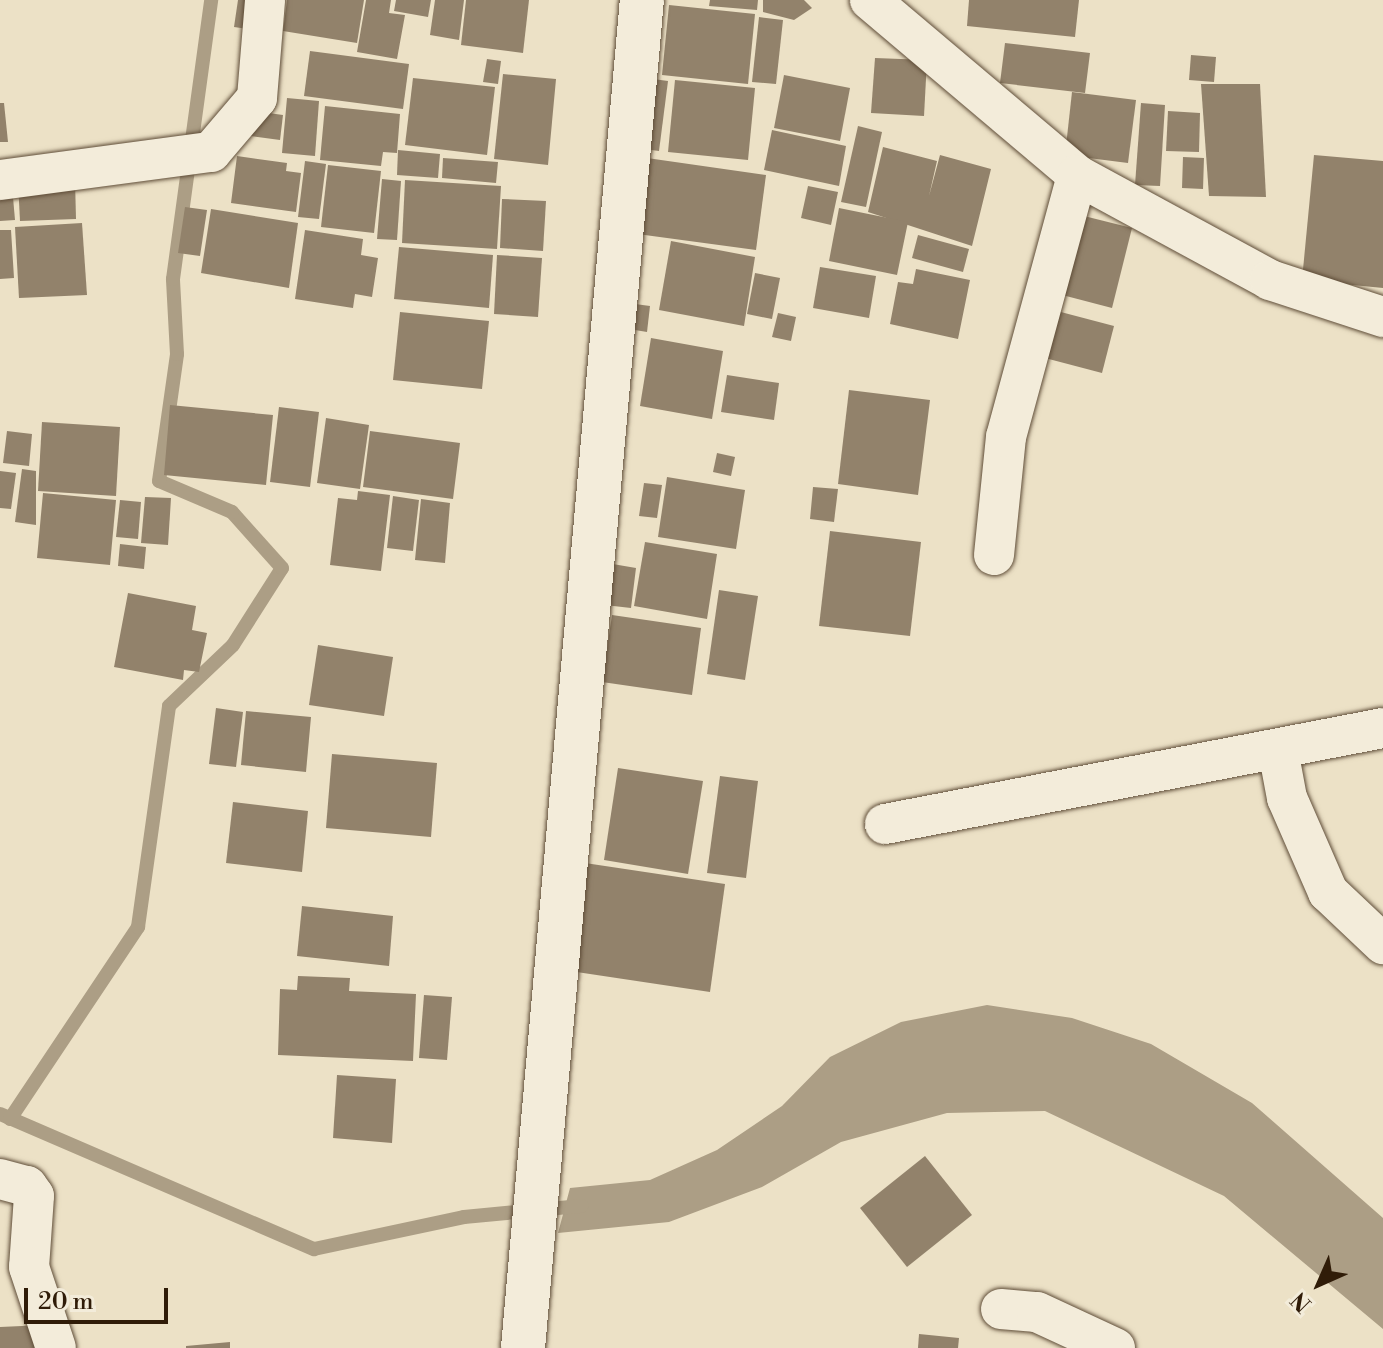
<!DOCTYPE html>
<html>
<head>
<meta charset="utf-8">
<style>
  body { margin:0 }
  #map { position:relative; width:1383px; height:1348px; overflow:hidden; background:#ece1c6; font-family:"Libre Bodoni",serif }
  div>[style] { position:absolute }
  .water>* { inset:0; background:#ac9e85 }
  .stream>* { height:14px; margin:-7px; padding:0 7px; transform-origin:7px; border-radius:7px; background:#ac9e85 }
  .building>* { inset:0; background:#92826b }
  .roads { filter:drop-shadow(0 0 2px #5f4d38) drop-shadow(0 0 2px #5f4d38) }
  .street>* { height:40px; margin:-20px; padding:0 20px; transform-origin:20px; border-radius:20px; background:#f3ecda }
  .secondary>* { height:44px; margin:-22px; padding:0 22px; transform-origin:22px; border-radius:22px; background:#f3ecda }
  span { translate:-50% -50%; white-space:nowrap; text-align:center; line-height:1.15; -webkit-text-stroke:8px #f3ecda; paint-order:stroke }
  .north { position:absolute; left:1279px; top:1244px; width:80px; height:80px; -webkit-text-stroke:6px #f3ecda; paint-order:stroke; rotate:225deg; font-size:22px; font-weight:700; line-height:32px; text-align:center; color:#301c08 }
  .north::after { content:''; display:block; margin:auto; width:28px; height:36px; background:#301c08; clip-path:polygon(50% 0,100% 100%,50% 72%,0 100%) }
  .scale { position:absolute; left:24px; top:1288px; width:144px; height:36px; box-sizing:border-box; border:4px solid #301c08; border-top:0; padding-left:10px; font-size:24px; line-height:28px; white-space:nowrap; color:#301c08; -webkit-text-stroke:6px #f3ecda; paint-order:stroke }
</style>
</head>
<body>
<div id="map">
  <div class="water">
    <i style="clip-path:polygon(987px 1005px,1072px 1018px,1151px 1044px,1252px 1103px,1383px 1218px,1383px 1329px,1224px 1196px,1045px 1111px,947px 1113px,841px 1142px,762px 1187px,669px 1222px,558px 1233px,570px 1188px,650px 1180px,717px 1150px,782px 1106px,830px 1057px,901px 1022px)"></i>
  </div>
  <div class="stream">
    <i style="left:0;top:1114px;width:342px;rotate:23.3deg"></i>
    <i style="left:314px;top:1249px;width:153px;rotate:-12deg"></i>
    <i style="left:464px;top:1217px;width:118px;rotate:-5.4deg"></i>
    <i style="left:10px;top:1119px;width:231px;rotate:-56.3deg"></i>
    <i style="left:138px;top:927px;width:223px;rotate:-82deg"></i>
    <i style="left:169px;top:706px;width:88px;rotate:-43.6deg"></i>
    <i style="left:233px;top:645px;width:91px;rotate:-57.5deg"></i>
    <i style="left:282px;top:568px;width:75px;rotate:-131.8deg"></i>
    <i style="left:232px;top:512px;width:79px;rotate:-157deg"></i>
    <i style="left:159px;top:481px;width:128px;rotate:-81.9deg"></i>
    <i style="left:177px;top:354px;width:75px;rotate:-93.1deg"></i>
    <i style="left:173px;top:279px;width:282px;rotate:-82.2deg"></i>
  </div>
  <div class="building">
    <i style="clip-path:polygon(238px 0,259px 0,255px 30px,234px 27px)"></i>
    <i style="clip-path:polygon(287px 0,364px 0,357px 43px,283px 31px)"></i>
    <i style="clip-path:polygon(366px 0,391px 0,389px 13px,405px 15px,397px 59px,357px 52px)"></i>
    <i style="clip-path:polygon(396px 0,431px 0,428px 17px,394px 11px)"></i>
    <i style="clip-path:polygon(435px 0,464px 0,459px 40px,430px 35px)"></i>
    <i style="clip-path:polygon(466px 0,529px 0,523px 53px,461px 45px)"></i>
    <i style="clip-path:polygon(710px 0,758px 0,757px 10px,709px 6px)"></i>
    <i style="clip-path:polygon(763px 0,804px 0,812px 8px,794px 20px,763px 12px)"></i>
    <i style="clip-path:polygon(969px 0,1079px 0,1075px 37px,967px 26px)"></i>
    <i style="clip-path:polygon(669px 5px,755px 14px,748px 84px,662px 75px)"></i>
    <i style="clip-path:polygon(759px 17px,783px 20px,776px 84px,752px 82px)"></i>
    <i style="clip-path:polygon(1005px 43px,1090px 53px,1085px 93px,1000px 83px)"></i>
    <i style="clip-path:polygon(310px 51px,409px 64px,403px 109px,304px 96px)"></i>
    <i style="clip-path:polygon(1191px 55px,1216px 57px,1214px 82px,1189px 80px)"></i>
    <i style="clip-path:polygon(875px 58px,927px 60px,924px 116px,871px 113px)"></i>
    <i style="clip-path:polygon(487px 59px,501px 61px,498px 84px,483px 82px)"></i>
    <i style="clip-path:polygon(503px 74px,556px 79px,548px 165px,494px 159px)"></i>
    <i style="clip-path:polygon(784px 75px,850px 88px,840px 141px,774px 128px)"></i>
    <i style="clip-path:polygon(638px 77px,668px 81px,659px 151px,630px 147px)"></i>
    <i style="clip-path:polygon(413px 78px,495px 87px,487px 155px,405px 145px)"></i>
    <i style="clip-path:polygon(675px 80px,755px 88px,748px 160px,668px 152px)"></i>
    <i style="clip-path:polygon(1201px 84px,1260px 84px,1266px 197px,1209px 196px)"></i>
    <i style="clip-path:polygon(1072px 92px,1136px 100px,1128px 163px,1065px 155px)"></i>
    <i style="clip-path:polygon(287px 98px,319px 101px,315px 156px,282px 153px)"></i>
    <i style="clip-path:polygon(0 103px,4px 103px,8px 142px,0 142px)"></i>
    <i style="clip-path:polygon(1141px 103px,1165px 105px,1160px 186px,1135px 185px)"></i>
    <i style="clip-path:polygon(325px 106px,400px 114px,397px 153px,383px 152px,381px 166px,320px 160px)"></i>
    <i style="clip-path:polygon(254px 111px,283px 115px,280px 140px,251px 136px)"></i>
    <i style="clip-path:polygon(1168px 111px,1200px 113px,1199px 152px,1166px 151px)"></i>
    <i style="clip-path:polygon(858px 126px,882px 132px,866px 207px,841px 202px)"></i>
    <i style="clip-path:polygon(772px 130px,846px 146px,839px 186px,764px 170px)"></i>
    <i style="clip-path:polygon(883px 147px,937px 161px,929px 196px,940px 155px,991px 169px,972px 246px,868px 212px)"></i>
    <i style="clip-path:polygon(398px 150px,440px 154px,438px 178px,397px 175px)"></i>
    <i style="clip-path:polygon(1314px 155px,1383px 161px,1383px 288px,1302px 280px)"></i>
    <i style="clip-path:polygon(237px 156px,287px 163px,286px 171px,301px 173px,296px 212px,231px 203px)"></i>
    <i style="clip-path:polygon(640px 157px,766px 175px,756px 250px,630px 233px)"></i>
    <i style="clip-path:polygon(1183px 157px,1204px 158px,1203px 189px,1182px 188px)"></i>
    <i style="clip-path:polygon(443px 158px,498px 162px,496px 183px,442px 178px)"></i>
    <i style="clip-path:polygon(305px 161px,326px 164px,319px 219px,298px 217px)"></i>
    <i style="clip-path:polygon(328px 165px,381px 171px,374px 233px,321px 227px)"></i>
    <i style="clip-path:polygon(382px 179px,401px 181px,397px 240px,377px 239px)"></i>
    <i style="clip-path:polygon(75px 180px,76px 219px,20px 221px,18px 182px)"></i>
    <i style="clip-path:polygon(405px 180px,501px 186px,497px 249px,402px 243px)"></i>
    <i style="clip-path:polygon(12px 186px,15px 220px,0 221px,0 187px)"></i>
    <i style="clip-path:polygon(808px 186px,838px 192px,831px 225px,801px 218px)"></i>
    <i style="clip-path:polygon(502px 199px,546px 201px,543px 251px,500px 248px)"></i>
    <i style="clip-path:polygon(185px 207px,207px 210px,200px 256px,178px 253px)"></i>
    <i style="clip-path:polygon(839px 208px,908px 222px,897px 275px,829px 261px)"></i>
    <i style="clip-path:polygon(211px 209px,298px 223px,289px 288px,201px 273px)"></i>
    <i style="clip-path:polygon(1068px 212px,1132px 228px,1112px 308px,1047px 291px)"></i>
    <i style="clip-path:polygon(82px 223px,87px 295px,19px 298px,15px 227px)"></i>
    <i style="clip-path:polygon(0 230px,11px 230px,14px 278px,0 279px)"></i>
    <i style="clip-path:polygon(305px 230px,363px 239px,361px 255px,378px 258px,372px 297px,355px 294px,353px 308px,295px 299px)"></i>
    <i style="clip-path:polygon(918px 235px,969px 249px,963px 272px,912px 258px)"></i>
    <i style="clip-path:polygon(671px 241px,755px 257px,744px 326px,659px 310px)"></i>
    <i style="clip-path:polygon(399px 247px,493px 255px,489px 308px,394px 299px)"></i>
    <i style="clip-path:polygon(497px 255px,542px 258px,538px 317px,494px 314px)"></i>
    <i style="clip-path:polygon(820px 267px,876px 276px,869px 318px,813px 308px)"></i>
    <i style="clip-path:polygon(916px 269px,970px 280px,958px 339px,890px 324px,898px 282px,913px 284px)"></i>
    <i style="clip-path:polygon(755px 273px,780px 278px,772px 319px,747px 314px)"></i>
    <i style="clip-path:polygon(620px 302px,650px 306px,647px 332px,617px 327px)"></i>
    <i style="clip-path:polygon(1057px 311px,1114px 326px,1102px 373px,1045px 358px)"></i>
    <i style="clip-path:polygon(400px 312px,489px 321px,482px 389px,393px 380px)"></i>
    <i style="clip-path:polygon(778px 313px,796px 317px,791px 341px,772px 337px)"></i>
    <i style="clip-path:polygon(651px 338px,723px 351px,712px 419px,640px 406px)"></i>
    <i style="clip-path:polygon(727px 375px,779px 383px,774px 420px,721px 412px)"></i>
    <i style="clip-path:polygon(849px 390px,930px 400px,918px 495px,838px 484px)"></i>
    <i style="clip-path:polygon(170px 405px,273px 415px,266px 485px,164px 475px)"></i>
    <i style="clip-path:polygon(279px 407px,319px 412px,310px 487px,270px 482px)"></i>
    <i style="clip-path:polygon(326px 418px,369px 425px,360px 489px,317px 483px)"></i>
    <i style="clip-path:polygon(42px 422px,120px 427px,116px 496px,38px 491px)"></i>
    <i style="clip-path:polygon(7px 431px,32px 434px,29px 466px,3px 463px)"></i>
    <i style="clip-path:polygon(370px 431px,460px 443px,453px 499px,363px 487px)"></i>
    <i style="clip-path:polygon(717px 453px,735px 457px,731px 476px,713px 472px)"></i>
    <i style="clip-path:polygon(22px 469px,36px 471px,36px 525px,15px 522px)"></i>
    <i style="clip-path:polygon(0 471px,16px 473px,11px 509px,0 508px)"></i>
    <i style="clip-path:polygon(667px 477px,745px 490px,736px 549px,658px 537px)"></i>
    <i style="clip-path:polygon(644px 483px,662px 485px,657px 518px,639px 516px)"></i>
    <i style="clip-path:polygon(813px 487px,838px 489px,834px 522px,810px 519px)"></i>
    <i style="clip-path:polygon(358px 491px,390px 495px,381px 571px,330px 565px,338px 498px,357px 500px)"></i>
    <i style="clip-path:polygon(43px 493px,116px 500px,110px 565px,37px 558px)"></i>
    <i style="clip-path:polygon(393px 496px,419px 500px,413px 551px,387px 548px)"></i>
    <i style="clip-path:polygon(145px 497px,171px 498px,168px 545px,141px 543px)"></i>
    <i style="clip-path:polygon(421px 499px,450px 503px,445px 563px,415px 560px)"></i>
    <i style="clip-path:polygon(120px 500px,141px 502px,138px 539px,116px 537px)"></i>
    <i style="clip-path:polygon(830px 531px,921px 542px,910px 636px,819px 626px)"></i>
    <i style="clip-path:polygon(645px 542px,717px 554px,707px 619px,634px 606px)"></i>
    <i style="clip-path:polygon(120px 544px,146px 547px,144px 569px,118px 566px)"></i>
    <i style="clip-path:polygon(601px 562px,636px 568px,631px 608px,596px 604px)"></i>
    <i style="clip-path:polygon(719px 590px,758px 596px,745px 680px,707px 674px)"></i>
    <i style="clip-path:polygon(128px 593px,196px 606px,192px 630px,207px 633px,199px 672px,184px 670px,183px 680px,114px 667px)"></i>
    <i style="clip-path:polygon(612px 615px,701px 628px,692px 695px,602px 682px)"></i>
    <i style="clip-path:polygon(318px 645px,393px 657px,384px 716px,309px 705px)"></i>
    <i style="clip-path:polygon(216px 708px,243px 712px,236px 767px,209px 764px)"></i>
    <i style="clip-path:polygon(246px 711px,311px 717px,306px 772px,241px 765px)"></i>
    <i style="clip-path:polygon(332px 754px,437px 763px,431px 837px,326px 828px)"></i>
    <i style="clip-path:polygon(618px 768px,703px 781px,688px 874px,604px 860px)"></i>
    <i style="clip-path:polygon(720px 776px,758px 781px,746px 878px,707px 873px)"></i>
    <i style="clip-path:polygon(233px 802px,308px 811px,302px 872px,226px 863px)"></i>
    <i style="clip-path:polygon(585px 863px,725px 884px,710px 992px,570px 971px)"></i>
    <i style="clip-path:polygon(302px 906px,393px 916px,389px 966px,297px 956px)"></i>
    <i style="clip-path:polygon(298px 976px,350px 978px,349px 991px,416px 994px,413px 1061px,278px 1055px,280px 989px,297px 990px)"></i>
    <i style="clip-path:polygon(424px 995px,452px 997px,447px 1060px,419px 1058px)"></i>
    <i style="clip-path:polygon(337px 1075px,396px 1079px,392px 1143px,333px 1138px)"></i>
    <i style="clip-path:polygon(925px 1156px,972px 1215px,907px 1267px,860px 1208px)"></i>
    <i style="clip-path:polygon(44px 1325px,45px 1348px,0 1348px,0 1327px)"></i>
    <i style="clip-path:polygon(919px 1334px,959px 1338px,958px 1348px,918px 1348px)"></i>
    <i style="clip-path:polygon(230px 1342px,230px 1348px,186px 1348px,186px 1346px)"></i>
  </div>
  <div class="roads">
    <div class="street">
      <i style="left:870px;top:0;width:271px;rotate:40.2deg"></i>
      <i style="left:1077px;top:175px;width:220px;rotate:28.5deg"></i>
      <i style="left:1270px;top:280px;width:119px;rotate:18.1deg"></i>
      <i style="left:0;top:180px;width:213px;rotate:-7.6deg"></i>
      <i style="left:211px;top:152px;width:71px;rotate:-49.6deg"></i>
      <i style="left:257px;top:98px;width:98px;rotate:-85.3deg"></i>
      <i style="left:994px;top:555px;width:119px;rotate:-84.2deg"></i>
      <i style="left:1006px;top:437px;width:271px;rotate:-74.8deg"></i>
      <i style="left:1278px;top:750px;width:49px;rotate:79.4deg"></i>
      <i style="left:1287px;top:798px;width:103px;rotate:66.4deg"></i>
      <i style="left:1328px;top:892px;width:76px;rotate:43.4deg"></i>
      <i style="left:885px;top:824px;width:507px;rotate:-10.91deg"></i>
      <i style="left:0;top:1179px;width:28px;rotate:15deg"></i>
      <i style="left:27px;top:1186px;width:12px;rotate:55deg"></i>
      <i style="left:34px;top:1196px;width:71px;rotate:94deg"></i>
      <i style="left:29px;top:1267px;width:85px;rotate:71.6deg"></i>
      <i style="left:1001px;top:1309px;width:36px;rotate:5deg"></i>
      <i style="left:1037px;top:1312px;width:86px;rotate:24.8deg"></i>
    </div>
    <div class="secondary">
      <i style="left:523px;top:1348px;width:1353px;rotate:-84.96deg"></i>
    </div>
  </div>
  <div class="north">N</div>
  <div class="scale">20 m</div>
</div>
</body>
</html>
